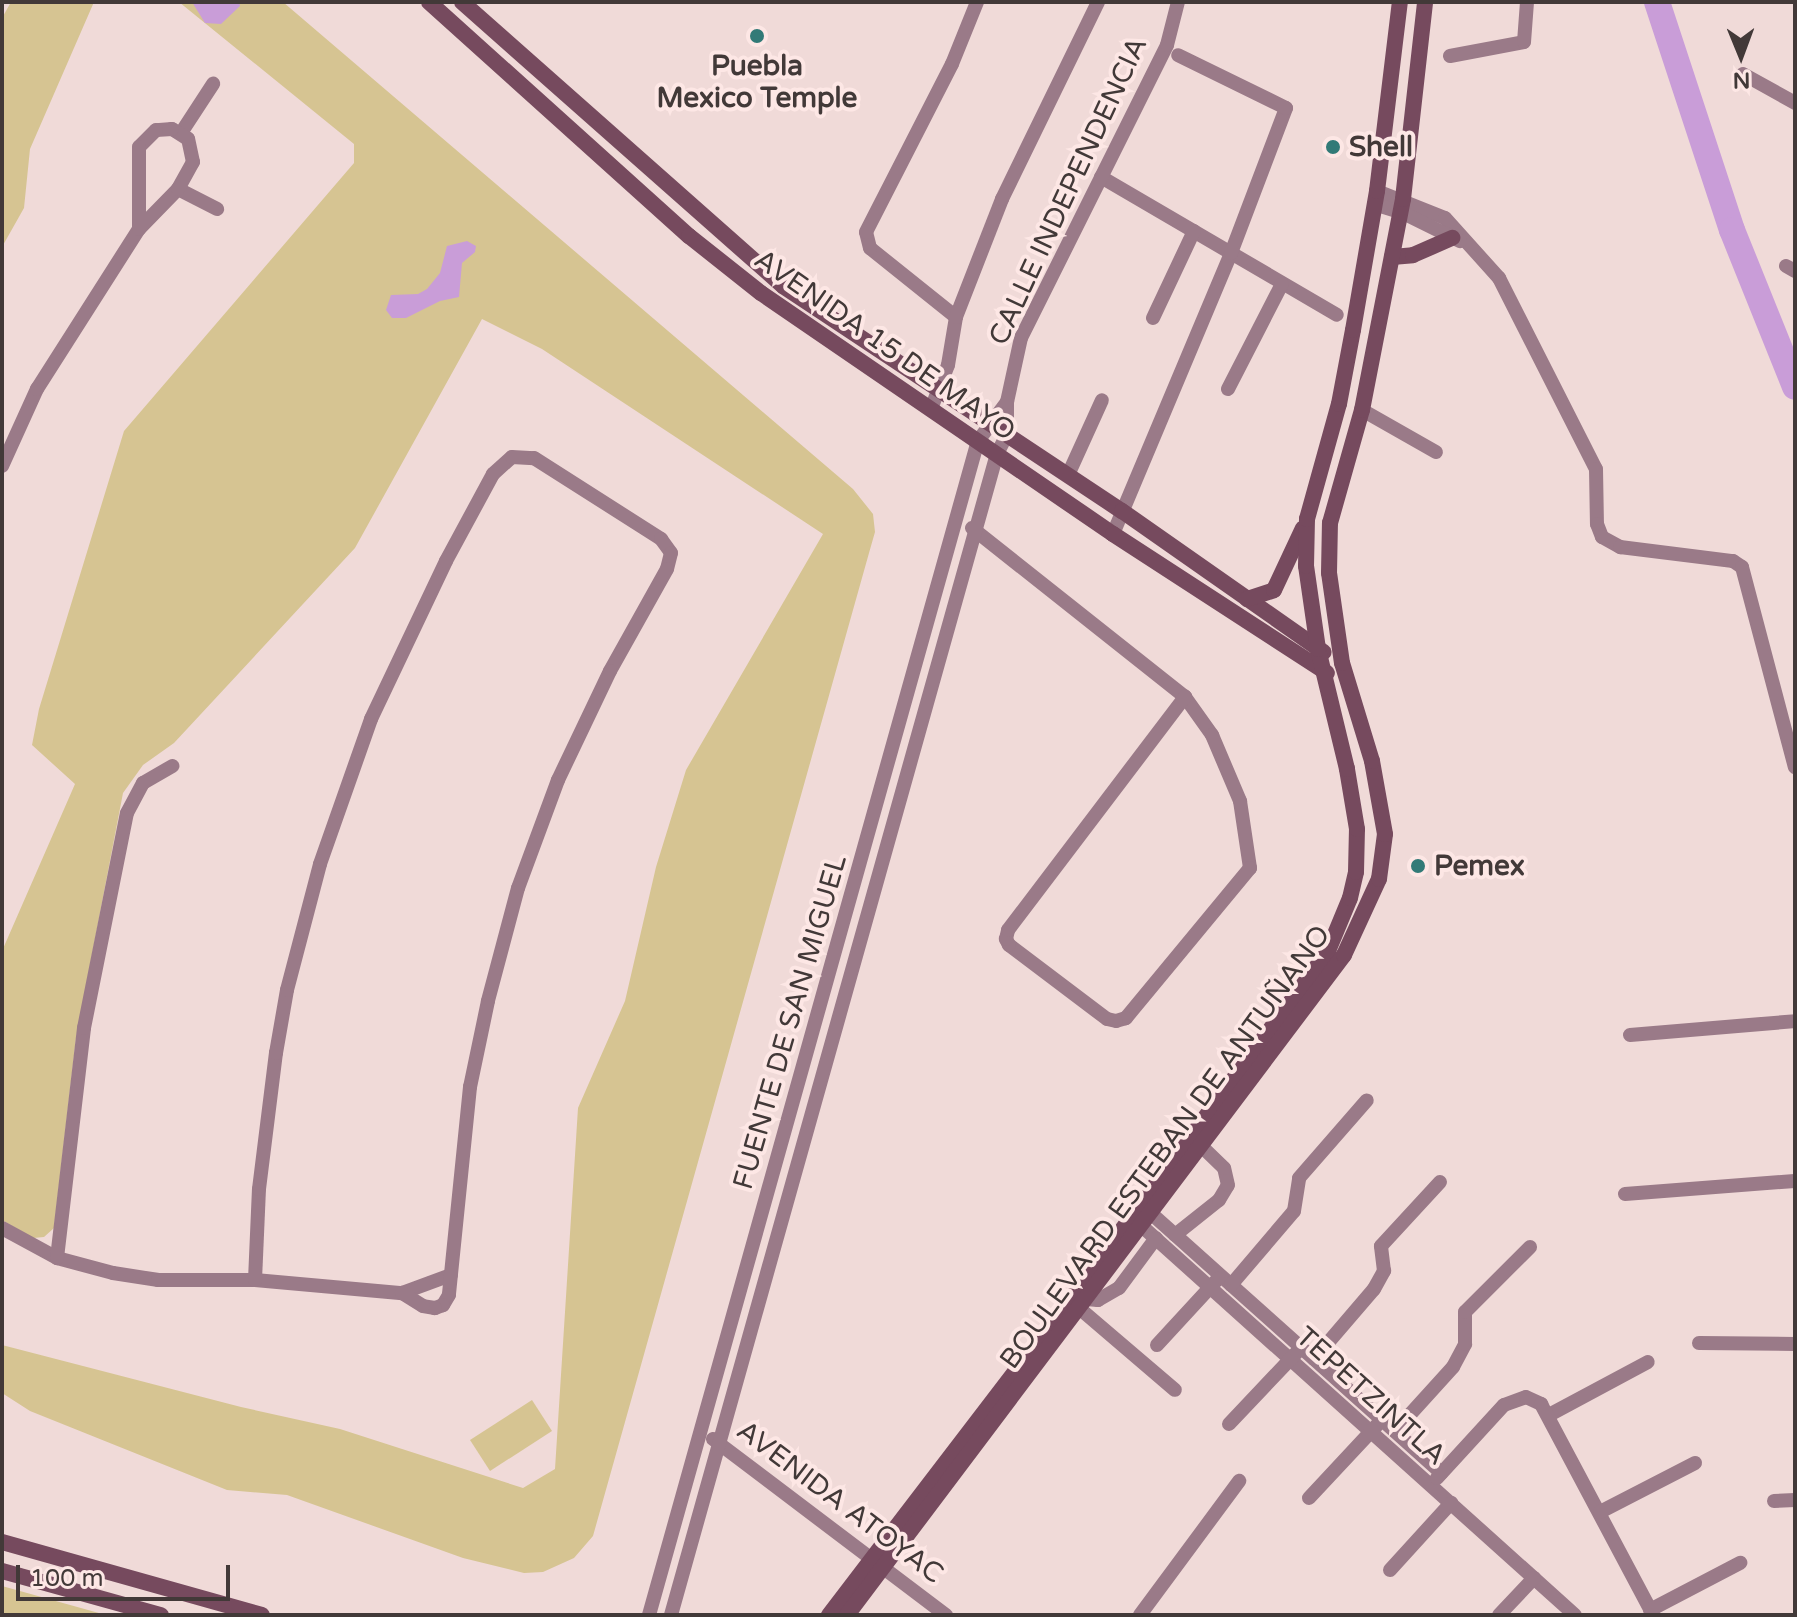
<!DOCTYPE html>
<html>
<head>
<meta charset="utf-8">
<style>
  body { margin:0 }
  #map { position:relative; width:1797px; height:1617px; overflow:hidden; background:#f0dad8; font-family:"Varela Round",sans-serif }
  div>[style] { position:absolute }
  .green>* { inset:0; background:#d6c492 }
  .water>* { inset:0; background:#c99dd8 }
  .river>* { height:26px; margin:-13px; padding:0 13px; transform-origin:13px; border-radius:13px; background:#c99dd8 }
  .minor>* { height:14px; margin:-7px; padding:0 7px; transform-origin:7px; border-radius:7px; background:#9a7a88 }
  .secondary>* { height:16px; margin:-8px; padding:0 8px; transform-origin:8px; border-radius:8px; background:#764a5e }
  .dots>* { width:22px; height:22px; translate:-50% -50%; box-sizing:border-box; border:4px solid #fde7e5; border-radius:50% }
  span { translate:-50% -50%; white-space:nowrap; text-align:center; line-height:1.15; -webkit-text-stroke:8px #fde7e5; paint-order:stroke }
  .poi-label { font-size:28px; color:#423938; font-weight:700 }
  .left { translate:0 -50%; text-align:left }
  .street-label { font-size:28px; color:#423938 }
  .frame { position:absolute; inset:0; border:4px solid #423938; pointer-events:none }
  .north { position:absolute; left:1701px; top:16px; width:80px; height:80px; -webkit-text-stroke:6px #fde7e5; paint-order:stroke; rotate:179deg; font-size:22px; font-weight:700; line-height:32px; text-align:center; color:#423938 }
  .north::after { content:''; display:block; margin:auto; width:28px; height:36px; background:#423938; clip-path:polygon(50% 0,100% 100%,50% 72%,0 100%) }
  .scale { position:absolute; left:16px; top:1565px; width:214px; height:36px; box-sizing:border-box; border:4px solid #423938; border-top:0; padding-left:10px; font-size:24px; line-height:28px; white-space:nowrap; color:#423938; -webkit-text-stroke:6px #fde7e5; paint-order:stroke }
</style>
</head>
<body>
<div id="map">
  <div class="green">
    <i style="clip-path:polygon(11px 2px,94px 2px,30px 149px,24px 208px,2px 247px,2px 18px)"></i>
    <i style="clip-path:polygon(179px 2px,283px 2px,853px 489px,873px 514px,875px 532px,869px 553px,593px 1536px,574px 1558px,543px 1572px,524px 1573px,463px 1558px,287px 1495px,227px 1490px,30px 1411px,2px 1393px,2px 1345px,241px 1407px,340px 1429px,523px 1488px,555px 1469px,578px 1108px,625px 1001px,656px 867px,686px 770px,823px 534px,542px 349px,482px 319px,355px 548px,174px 743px,143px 765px,123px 793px,76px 1038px,54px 1228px,44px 1237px,33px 1238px,2px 1220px,2px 951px,75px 784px,32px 745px,39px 709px,124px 431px,354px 163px,354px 144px)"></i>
    <i style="clip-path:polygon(532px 1400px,552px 1431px,490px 1471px,470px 1440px)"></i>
    <i style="clip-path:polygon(2px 1586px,106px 1615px,2px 1615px)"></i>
  </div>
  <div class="water">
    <i style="clip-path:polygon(192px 2px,239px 2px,240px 6px,221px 24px,205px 23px)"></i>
    <i style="clip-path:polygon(467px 241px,476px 246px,475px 252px,462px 263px,459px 297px,440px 301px,406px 318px,392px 318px,386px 310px,391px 295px,418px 294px,427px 289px,440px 273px,447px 246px)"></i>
  </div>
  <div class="river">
    <i style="left:1657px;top:2px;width:240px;rotate:71.8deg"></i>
    <i style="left:1732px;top:230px;width:169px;rotate:68.1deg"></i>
  </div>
  <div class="minor">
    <i style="left:1450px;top:56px;width:75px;rotate:-10.7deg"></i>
    <i style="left:1524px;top:42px;width:40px;rotate:-85.7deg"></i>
    <i style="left:1743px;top:74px;width:60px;rotate:29.1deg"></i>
    <i style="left:181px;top:133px;width:59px;rotate:-56.9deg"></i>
    <i style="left:1101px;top:177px;width:273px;rotate:30.3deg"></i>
    <i style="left:178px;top:189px;width:44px;rotate:27.1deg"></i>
    <i style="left:1377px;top:191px;width:73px;rotate:21.7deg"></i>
    <i style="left:1445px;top:218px;width:81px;rotate:48deg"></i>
    <i style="left:1499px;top:278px;width:214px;rotate:63.1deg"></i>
    <i style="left:1596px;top:469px;width:55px;rotate:89deg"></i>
    <i style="left:1597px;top:524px;width:14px;rotate:69deg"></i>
    <i style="left:1602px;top:537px;width:21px;rotate:29deg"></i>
    <i style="left:1620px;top:547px;width:114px;rotate:7.1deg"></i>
    <i style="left:1733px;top:561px;width:11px;rotate:34deg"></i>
    <i style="left:1742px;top:567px;width:207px;rotate:75.2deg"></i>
    <i style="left:1374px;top:204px;width:28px;rotate:17deg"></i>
    <i style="left:1401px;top:212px;width:66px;rotate:26.2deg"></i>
    <i style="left:1786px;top:266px;width:10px;rotate:29deg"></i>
    <i style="left:956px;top:317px;width:110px;rotate:-141.3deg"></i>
    <i style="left:870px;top:248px;width:16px;rotate:-104deg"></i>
    <i style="left:866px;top:232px;width:189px;rotate:-62.9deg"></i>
    <i style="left:952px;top:64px;width:67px;rotate:-68deg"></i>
    <i style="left:1153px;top:318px;width:96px;rotate:-64.8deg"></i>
    <i style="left:1228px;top:389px;width:118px;rotate:-62.8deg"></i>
    <i style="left:931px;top:409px;width:47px;rotate:-68.9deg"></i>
    <i style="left:948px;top:365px;width:49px;rotate:-80.5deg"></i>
    <i style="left:956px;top:317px;width:127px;rotate:-68.7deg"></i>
    <i style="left:1002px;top:199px;width:219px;rotate:-64deg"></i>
    <i style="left:1362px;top:410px;width:85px;rotate:29.6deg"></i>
    <i style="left:2px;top:466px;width:85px;rotate:-65.6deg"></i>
    <i style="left:37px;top:389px;width:190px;rotate:-57.5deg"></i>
    <i style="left:139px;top:229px;width:56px;rotate:-45.7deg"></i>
    <i style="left:178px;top:189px;width:31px;rotate:-61deg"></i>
    <i style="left:193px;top:162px;width:24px;rotate:-102deg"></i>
    <i style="left:188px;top:139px;width:19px;rotate:-148deg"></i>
    <i style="left:172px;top:129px;width:16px;rotate:176deg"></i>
    <i style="left:156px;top:130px;width:24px;rotate:135deg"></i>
    <i style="left:139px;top:147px;width:82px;rotate:90deg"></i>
    <i style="left:1068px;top:475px;width:82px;rotate:-65.6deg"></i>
    <i style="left:972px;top:528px;width:272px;rotate:38.4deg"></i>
    <i style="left:1185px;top:697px;width:47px;rotate:54.6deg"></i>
    <i style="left:1212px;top:735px;width:72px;rotate:67deg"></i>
    <i style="left:1240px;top:801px;width:68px;rotate:81.5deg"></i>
    <i style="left:1250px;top:868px;width:195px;rotate:129.6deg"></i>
    <i style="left:1126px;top:1018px;width:10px;rotate:163deg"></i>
    <i style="left:1116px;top:1021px;width:9px;rotate:-167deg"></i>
    <i style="left:1107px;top:1019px;width:123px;rotate:-142.9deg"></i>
    <i style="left:1009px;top:945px;width:7px;rotate:-117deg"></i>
    <i style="left:1006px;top:939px;width:9px;rotate:-77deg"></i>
    <i style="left:1008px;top:930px;width:293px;rotate:-52.8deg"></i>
    <i style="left:1113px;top:534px;width:305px;rotate:-67.2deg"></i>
    <i style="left:1231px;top:253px;width:155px;rotate:-69.2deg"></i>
    <i style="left:1286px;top:108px;width:120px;rotate:-153.9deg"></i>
    <i style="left:1630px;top:1035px;width:166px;rotate:-4.8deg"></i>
    <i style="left:1625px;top:1194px;width:170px;rotate:-4.4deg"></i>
    <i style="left:1144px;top:1207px;width:399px;rotate:41.8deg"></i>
    <i style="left:1135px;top:1220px;width:591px;rotate:41.92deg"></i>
    <i style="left:2px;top:1228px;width:63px;rotate:28.6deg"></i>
    <i style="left:57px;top:1258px;width:58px;rotate:15deg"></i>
    <i style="left:113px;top:1273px;width:46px;rotate:8.8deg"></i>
    <i style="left:158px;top:1280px;width:97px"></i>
    <i style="left:255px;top:1280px;width:148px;rotate:5.1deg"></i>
    <i style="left:402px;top:1293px;width:52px;rotate:-20.2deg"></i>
    <i style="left:1175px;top:1235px;width:56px;rotate:-38.5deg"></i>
    <i style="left:1219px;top:1200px;width:17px;rotate:-59deg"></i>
    <i style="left:1228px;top:1185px;width:17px;rotate:-103deg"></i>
    <i style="left:1224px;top:1168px;width:32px;rotate:-136deg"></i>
    <i style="left:57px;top:1258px;width:232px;rotate:-83.3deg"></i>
    <i style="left:84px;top:1028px;width:219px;rotate:-78.7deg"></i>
    <i style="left:127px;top:813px;width:34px;rotate:-62deg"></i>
    <i style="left:143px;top:783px;width:34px;rotate:-30deg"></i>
    <i style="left:255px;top:1280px;width:91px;rotate:-87.5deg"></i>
    <i style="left:259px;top:1189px;width:137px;rotate:-82.9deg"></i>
    <i style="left:276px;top:1053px;width:64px;rotate:-80.1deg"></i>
    <i style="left:287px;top:990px;width:130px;rotate:-75.3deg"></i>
    <i style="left:320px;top:864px;width:154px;rotate:-70.6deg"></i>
    <i style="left:371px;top:719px;width:175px;rotate:-64.6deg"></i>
    <i style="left:446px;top:561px;width:99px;rotate:-61.6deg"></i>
    <i style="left:493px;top:474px;width:25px;rotate:-42deg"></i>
    <i style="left:512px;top:457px;width:22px;rotate:3deg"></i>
    <i style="left:534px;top:458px;width:151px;rotate:32.5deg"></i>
    <i style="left:661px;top:539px;width:17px;rotate:54deg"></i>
    <i style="left:671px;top:553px;width:16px;rotate:104deg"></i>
    <i style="left:667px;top:569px;width:117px;rotate:119.2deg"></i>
    <i style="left:610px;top:671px;width:121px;rotate:115.5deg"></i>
    <i style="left:558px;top:780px;width:115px;rotate:110.3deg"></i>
    <i style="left:518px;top:888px;width:117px;rotate:104.9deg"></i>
    <i style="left:488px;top:1001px;width:88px;rotate:101.8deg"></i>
    <i style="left:470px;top:1087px;width:209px;rotate:95.8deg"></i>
    <i style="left:449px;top:1295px;width:12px;rotate:121deg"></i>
    <i style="left:443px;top:1305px;width:9px;rotate:159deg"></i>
    <i style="left:435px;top:1308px;width:12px;rotate:-171deg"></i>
    <i style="left:423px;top:1306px;width:25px;rotate:-148deg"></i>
    <i style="left:1231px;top:1285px;width:97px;rotate:-49.6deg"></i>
    <i style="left:1294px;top:1211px;width:33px;rotate:-81deg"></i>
    <i style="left:1299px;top:1178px;width:103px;rotate:-48.9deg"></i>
    <i style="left:1086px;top:1299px;width:12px;rotate:5deg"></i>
    <i style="left:1098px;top:1300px;width:24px;rotate:-30deg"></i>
    <i style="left:1119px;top:1288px;width:62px;rotate:-53.5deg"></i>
    <i style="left:1079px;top:1308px;width:126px;rotate:40.5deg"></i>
    <i style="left:1699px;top:1343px;width:96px;rotate:0.6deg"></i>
    <i style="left:1157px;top:1345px;width:90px;rotate:-47.3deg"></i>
    <i style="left:1314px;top:1359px;width:92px;rotate:-49.4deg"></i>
    <i style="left:1374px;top:1289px;width:21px;rotate:-61deg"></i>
    <i style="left:1384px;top:1271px;width:25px;rotate:-97deg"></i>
    <i style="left:1381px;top:1246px;width:87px;rotate:-47.3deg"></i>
    <i style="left:1549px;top:1415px;width:112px;rotate:-28.2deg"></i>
    <i style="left:1229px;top:1424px;width:99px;rotate:-46.6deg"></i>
    <i style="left:1395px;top:1431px;width:86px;rotate:-47.8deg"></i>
    <i style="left:1453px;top:1367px;width:26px;rotate:-62deg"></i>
    <i style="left:1465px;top:1344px;width:32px;rotate:-90deg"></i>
    <i style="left:1465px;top:1312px;width:92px;rotate:-45deg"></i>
    <i style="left:713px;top:1439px;width:292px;rotate:37.1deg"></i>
    <i style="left:1437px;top:1478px;width:99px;rotate:-47.5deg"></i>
    <i style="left:1504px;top:1405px;width:23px;rotate:-20deg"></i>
    <i style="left:1526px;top:1397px;width:17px;rotate:25deg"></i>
    <i style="left:1541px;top:1404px;width:239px;rotate:62deg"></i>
    <i style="left:1309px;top:1498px;width:100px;rotate:-47deg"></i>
    <i style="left:1774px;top:1501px;width:21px;rotate:-3deg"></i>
    <i style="left:1600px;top:1512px;width:107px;rotate:-27.3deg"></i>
    <i style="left:1390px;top:1570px;width:91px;rotate:-47.7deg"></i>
    <i style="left:1650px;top:1610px;width:102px;rotate:-27.6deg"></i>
    <i style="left:649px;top:1615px;width:1219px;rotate:-74.35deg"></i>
    <i style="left:978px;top:441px;width:49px;rotate:-53.4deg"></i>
    <i style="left:671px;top:1615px;width:1206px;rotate:-74.32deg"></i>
    <i style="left:997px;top:454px;width:22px;rotate:-63deg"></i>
    <i style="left:1007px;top:434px;width:32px;rotate:-90deg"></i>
    <i style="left:1007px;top:402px;width:66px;rotate:-77.7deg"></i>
    <i style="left:1021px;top:338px;width:327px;rotate:-63.5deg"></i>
    <i style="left:1167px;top:45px;width:44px;rotate:-75.7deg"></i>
    <i style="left:1140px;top:1615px;width:167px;rotate:-53.5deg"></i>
    <i style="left:1499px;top:1615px;width:51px;rotate:-46.6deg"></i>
  </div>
  <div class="secondary">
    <i style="left:429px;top:2px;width:350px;rotate:42deg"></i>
    <i style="left:689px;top:236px;width:92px;rotate:38.4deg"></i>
    <i style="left:761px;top:293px;width:427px;rotate:34.4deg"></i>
    <i style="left:1113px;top:534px;width:255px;rotate:33deg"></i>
    <i style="left:462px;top:2px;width:429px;rotate:41.5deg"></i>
    <i style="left:783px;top:286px;width:407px;rotate:33.6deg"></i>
    <i style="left:1122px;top:511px;width:246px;rotate:35deg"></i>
    <i style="left:1392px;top:257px;width:21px;rotate:-5deg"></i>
    <i style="left:1413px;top:255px;width:43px;rotate:-23.6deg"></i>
    <i style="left:1247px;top:599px;width:28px;rotate:-18deg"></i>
    <i style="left:1274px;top:590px;width:68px;rotate:-64.9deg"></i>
    <i style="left:2px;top:1542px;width:270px;rotate:15.7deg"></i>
    <i style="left:2px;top:1571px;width:165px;rotate:15.5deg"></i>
    <i style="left:829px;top:1615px;width:397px;rotate:-52.6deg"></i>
    <i style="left:1070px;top:1300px;width:434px;rotate:-53.5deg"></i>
    <i style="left:1328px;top:951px;width:57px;rotate:-67.5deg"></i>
    <i style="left:1350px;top:898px;width:27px;rotate:-77deg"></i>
    <i style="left:1356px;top:872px;width:43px;rotate:-88.7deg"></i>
    <i style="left:1357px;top:829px;width:61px;rotate:-99.5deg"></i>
    <i style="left:1347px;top:769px;width:123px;rotate:-103.6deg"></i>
    <i style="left:1318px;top:649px;width:84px;rotate:-98.2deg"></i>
    <i style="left:1306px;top:566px;width:47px;rotate:-88.8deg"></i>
    <i style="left:1307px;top:519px;width:119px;rotate:-74.5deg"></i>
    <i style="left:1339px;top:404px;width:75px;rotate:-79.3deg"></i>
    <i style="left:1353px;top:330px;width:141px;rotate:-80.2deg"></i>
    <i style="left:1377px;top:191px;width:190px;rotate:-83.1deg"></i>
    <i style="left:847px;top:1615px;width:826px;rotate:-53.02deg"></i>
    <i style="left:1344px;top:955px;width:84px;rotate:-65.3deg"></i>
    <i style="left:1379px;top:879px;width:45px;rotate:-82.4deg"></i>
    <i style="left:1385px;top:834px;width:74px;rotate:-100.1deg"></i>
    <i style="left:1372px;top:761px;width:102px;rotate:-107deg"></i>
    <i style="left:1342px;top:663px;width:91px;rotate:-98.2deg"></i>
    <i style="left:1329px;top:573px;width:50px;rotate:-88.9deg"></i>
    <i style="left:1330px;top:523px;width:117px;rotate:-74.2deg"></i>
    <i style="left:1362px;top:410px;width:215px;rotate:-79deg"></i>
    <i style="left:1403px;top:199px;width:198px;rotate:-83.6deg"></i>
  </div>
  <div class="dots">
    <i style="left:757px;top:36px;background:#327a77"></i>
    <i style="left:1333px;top:147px;background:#327a77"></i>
    <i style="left:1418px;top:866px;background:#327a77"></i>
  </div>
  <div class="poi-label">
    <span style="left:757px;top:82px">Puebla<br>Mexico Temple</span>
    <span class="left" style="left:1349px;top:147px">Shell</span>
    <span class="left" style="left:1434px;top:866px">Pemex</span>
  </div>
  <div class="street-label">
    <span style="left:1068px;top:191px;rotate:-65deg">CALLE INDEPENDENCIA</span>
    <span style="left:885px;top:345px;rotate:35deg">AVENIDA 15 DE MAYO</span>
    <span style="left:790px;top:1022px;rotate:-74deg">FUENTE DE SAN MIGUEL</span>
    <span style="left:1165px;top:1147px;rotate:-54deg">BOULEVARD ESTEBAN DE ANTUÑANO</span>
    <span style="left:1371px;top:1396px;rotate:42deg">TEPETZINTLA</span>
    <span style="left:840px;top:1502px;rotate:37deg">AVENIDA ATOYAC</span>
  </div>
  <div class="frame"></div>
  <div class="north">N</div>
  <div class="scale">100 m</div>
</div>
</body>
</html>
